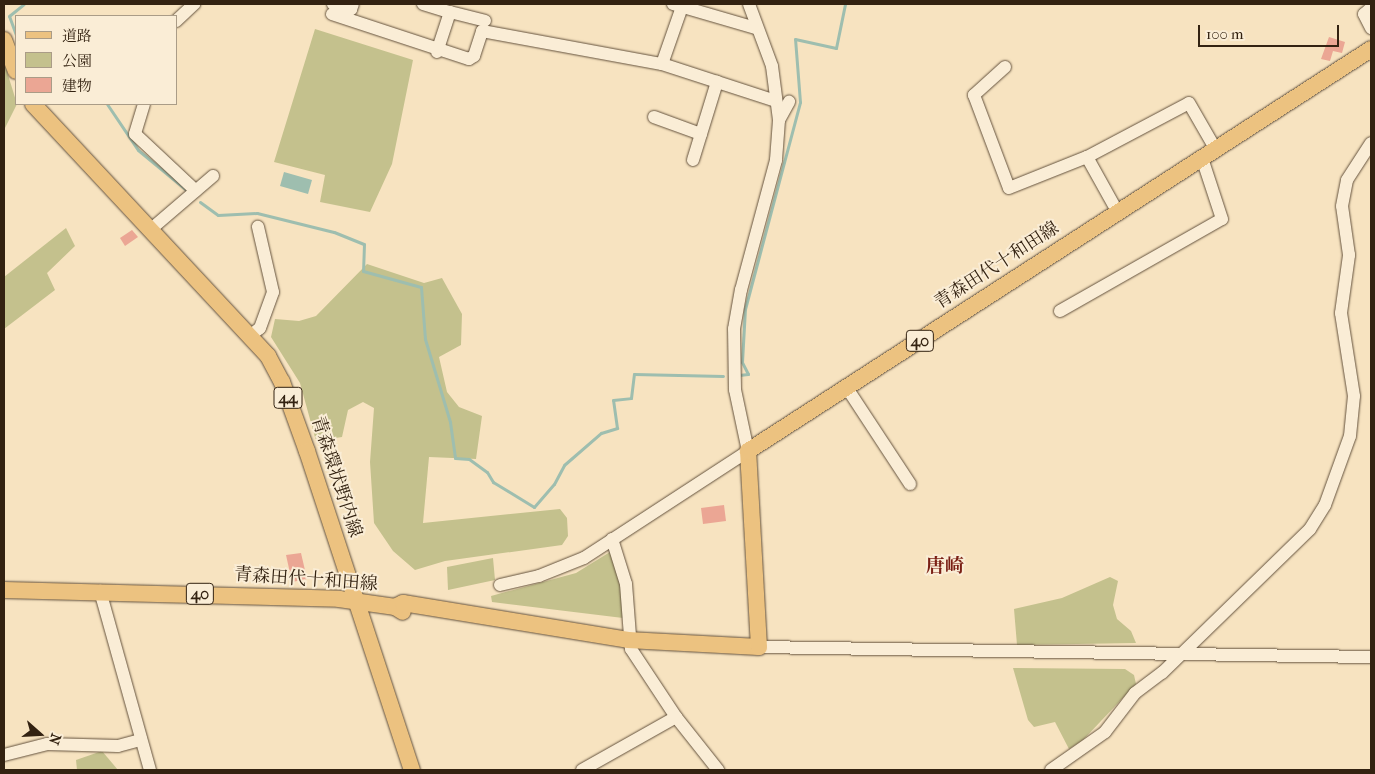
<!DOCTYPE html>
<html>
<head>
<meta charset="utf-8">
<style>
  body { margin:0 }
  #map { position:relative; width:1375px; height:774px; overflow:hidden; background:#f7e3c0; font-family:"IM FELL French Canon","Noto Serif JP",serif }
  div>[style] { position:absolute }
  .green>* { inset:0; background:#c4c18d }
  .water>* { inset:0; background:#9ebeaf }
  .stream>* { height:3px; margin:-1.5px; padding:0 1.5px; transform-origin:1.5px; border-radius:1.5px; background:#9ebeaf }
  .building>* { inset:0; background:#eba694 }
  .roads { filter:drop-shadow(0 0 1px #64523d) drop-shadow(0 0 1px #64523d) }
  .minor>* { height:12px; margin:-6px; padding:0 6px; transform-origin:6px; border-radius:6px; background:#faedd6 }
  .major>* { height:16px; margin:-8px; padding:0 8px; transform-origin:8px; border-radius:8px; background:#ecc280 }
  span { translate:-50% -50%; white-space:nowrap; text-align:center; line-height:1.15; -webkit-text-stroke:4px #faedd6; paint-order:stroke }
  .shield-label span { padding:1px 4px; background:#faedd6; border:1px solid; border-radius:4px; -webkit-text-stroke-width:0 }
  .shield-label { font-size:16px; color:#321; font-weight:700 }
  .street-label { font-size:18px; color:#321 }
  .neighbourhood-label { font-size:19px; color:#7a1f14; font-weight:700 }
  .frame { position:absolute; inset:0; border:5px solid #321; pointer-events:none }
  .legend { position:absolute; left:15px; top:15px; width:162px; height:90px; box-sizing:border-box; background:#faedd6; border:1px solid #aa9c87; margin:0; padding:6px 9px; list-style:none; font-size:15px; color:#321 }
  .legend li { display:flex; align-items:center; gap:10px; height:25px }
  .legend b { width:25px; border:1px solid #aa9c87 }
  .north { position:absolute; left:15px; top:709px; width:50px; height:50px; -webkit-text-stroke:4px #faedd6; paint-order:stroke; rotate:109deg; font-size:14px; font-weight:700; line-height:20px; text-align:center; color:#321 }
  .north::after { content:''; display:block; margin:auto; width:18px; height:22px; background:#321; clip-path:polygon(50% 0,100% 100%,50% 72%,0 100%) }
  .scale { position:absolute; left:1198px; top:25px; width:141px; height:22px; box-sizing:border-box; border:2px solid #321; border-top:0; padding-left:6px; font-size:15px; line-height:18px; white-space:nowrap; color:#321; -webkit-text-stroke:4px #faedd6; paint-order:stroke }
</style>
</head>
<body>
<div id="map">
  <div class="green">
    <i style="clip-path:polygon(315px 29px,413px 60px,392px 164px,370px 212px,320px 202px,325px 175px,274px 162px)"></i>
    <i style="clip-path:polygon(4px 62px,17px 104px,4px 130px)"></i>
    <i style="clip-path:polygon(66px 228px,75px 246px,47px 273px,55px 290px,4px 329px,4px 277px)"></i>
    <i style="clip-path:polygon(367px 264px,424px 283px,442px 278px,462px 314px,461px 345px,439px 357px,447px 392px,459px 407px,482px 416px,476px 459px,429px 457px,423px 523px,560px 509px,567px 518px,568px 536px,562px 545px,445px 561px,415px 570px,393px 551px,374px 523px,370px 462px,374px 408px,363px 402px,348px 410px,342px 437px,316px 441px,300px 383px,271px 337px,275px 319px,299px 321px,316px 316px)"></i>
    <i style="clip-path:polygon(610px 552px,623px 587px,623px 618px,492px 602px,491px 596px,576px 573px)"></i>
    <i style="clip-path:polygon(493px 558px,495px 580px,448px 590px,447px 567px)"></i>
    <i style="clip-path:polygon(1110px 577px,1118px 581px,1113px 605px,1117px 619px,1131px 631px,1136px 643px,1017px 645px,1014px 609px,1062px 598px)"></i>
    <i style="clip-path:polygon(1013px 668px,1125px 669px,1134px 675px,1136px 684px,1083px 740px,1069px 749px,1055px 722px,1034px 727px,1028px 720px)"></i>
    <i style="clip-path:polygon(102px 751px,118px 770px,77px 770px,76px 760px)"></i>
  </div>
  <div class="water">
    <i style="clip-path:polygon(284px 172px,312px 180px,308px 194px,280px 186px)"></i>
  </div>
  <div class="stream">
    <i style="left:16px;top:35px;width:20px;rotate:-110deg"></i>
    <i style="left:9px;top:16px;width:19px;rotate:-39deg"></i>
    <i style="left:107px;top:104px;width:55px;rotate:56deg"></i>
    <i style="left:138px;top:150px;width:61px;rotate:39.7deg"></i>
    <i style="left:200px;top:202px;width:22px;rotate:36deg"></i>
    <i style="left:218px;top:215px;width:39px;rotate:-3deg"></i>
    <i style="left:257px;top:213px;width:79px;rotate:13.9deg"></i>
    <i style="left:334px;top:232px;width:32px;rotate:22deg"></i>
    <i style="left:364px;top:244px;width:27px;rotate:92deg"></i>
    <i style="left:363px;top:271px;width:60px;rotate:15.4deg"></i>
    <i style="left:421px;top:287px;width:52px;rotate:85.6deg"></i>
    <i style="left:425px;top:339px;width:87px;rotate:73.2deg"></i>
    <i style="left:450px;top:422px;width:36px;rotate:82deg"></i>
    <i style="left:455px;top:458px;width:14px;rotate:4deg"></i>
    <i style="left:469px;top:459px;width:22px;rotate:36deg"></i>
    <i style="left:487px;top:472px;width:12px;rotate:59deg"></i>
    <i style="left:493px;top:482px;width:48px;rotate:31.4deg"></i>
    <i style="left:534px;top:507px;width:30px;rotate:-49deg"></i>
    <i style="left:554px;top:484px;width:21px;rotate:-62deg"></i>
    <i style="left:564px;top:465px;width:49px;rotate:-40.9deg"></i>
    <i style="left:601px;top:433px;width:17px;rotate:-17deg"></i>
    <i style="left:617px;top:428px;width:28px;rotate:-98deg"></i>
    <i style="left:613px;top:400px;width:18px;rotate:-6deg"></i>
    <i style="left:631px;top:398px;width:24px;rotate:-83deg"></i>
    <i style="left:634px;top:374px;width:89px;rotate:1.3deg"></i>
    <i style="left:739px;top:375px;width:9px;rotate:-6deg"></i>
    <i style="left:748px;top:374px;width:13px;rotate:-117deg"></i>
    <i style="left:742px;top:362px;width:53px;rotate:-86.8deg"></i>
    <i style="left:745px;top:309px;width:214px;rotate:-75.1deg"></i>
    <i style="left:800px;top:102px;width:63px;rotate:-94.5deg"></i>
    <i style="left:795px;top:39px;width:42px;rotate:12.4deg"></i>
    <i style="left:836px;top:48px;width:45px;rotate:-78.4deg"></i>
  </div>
  <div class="building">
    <i style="clip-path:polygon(1329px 37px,1345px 42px,1342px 53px,1333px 51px,1330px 61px,1321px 59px)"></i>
    <i style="clip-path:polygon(132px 230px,138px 237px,125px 246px,120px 238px)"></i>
    <i style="clip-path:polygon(724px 505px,726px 521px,703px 524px,701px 508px)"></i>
    <i style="clip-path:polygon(301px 553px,307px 579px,292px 582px,286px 555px)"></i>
  </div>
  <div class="roads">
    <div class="minor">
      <i style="left:333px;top:4px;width:19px;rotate:16deg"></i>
      <i style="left:351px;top:9px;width:5px;rotate:-68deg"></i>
      <i style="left:423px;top:4px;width:28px;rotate:17deg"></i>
      <i style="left:450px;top:12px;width:42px;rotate:108deg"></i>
      <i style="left:673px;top:4px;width:85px;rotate:16.3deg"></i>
      <i style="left:1371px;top:8px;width:9px;rotate:139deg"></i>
      <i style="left:1364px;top:14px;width:16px;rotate:63deg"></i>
      <i style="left:450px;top:12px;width:36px;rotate:14deg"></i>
      <i style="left:332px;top:14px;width:144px;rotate:18.2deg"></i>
      <i style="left:469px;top:59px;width:6px;rotate:-31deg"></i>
      <i style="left:474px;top:56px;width:26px;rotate:-72deg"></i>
      <i style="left:482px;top:31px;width:183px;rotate:10.4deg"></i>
      <i style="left:662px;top:64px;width:120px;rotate:18deg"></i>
      <i style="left:176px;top:21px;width:25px;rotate:-43deg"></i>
      <i style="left:662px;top:64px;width:64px;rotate:-70.7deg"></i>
      <i style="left:1005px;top:67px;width:42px;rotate:137.9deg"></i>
      <i style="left:974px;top:95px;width:99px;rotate:69.4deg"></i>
      <i style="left:1009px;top:188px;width:84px;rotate:-21.7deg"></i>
      <i style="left:1087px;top:157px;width:115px;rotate:-27.9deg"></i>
      <i style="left:1189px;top:103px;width:54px;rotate:60.1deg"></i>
      <i style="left:144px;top:104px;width:31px;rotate:107deg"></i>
      <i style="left:135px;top:134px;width:83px;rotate:43.1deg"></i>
      <i style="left:654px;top:117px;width:50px;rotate:19.9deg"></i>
      <i style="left:779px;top:120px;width:21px;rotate:-61deg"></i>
      <i style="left:1087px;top:157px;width:62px;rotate:60.9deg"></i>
      <i style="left:693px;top:160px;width:82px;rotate:-72.9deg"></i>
      <i style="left:150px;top:230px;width:83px;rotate:-40.6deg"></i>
      <i style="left:1060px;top:311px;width:186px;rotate:-29.6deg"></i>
      <i style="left:1222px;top:219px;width:64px;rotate:-108.2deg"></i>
      <i style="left:251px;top:335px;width:11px;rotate:-38deg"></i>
      <i style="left:260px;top:328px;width:38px;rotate:-70deg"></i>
      <i style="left:273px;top:292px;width:67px;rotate:-103deg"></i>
      <i style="left:847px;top:388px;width:115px;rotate:56.7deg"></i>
      <i style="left:612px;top:539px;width:47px;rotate:72.7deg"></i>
      <i style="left:626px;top:584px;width:65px;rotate:85.6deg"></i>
      <i style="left:631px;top:649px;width:82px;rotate:56.5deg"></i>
      <i style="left:676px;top:717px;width:68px;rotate:51.6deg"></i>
      <i style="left:500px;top:585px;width:40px;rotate:-13deg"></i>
      <i style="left:539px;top:576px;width:48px;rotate:-21.8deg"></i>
      <i style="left:584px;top:558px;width:196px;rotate:-33.1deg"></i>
      <i style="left:748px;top:451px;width:62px;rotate:-102deg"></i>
      <i style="left:735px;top:390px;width:61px;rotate:-90.9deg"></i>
      <i style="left:734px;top:329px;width:40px;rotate:-80deg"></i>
      <i style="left:741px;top:290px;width:135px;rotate:-74.9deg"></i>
      <i style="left:776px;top:160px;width:40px;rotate:-85.7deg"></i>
      <i style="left:779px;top:120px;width:54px;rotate:-97.4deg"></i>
      <i style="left:772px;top:66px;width:66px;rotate:-110.4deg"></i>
      <i style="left:100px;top:591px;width:186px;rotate:74.4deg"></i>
      <i style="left:759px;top:647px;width:612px;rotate:0.94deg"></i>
      <i style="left:4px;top:755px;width:44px;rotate:-14.3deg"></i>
      <i style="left:47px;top:744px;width:71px;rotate:1.6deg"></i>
      <i style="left:118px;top:746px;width:24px;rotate:-15deg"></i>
      <i style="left:582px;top:770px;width:108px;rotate:-29.4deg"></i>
      <i style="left:1051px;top:770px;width:66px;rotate:-35.1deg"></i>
      <i style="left:1105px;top:732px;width:49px;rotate:-52.4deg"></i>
      <i style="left:1135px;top:693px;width:34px;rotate:-37deg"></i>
      <i style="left:1162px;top:673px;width:206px;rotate:-44.2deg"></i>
      <i style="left:1310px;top:529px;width:28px;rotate:-58deg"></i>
      <i style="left:1325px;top:505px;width:73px;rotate:-70.1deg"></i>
      <i style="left:1350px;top:436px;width:40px;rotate:-84.3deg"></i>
      <i style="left:1354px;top:396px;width:84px;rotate:-98.9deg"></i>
      <i style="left:1341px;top:313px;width:59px;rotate:-82.1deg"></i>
      <i style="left:1349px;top:255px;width:49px;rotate:-98.1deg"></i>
      <i style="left:1342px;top:206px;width:26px;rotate:-79deg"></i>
      <i style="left:1347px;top:180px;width:44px;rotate:-57deg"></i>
    </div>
    <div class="major">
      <i style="left:4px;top:40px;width:33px;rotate:69deg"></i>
      <i style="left:33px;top:104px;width:345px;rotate:47deg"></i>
      <i style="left:268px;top:356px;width:30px;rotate:62deg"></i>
      <i style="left:282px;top:382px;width:73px;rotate:70.1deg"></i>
      <i style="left:307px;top:451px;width:336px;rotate:71.8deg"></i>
      <i style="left:4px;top:590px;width:335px;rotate:1.5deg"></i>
      <i style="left:339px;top:599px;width:57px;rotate:8.1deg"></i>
      <i style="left:395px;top:607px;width:9px;rotate:32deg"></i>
      <i style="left:395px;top:607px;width:9px;rotate:-27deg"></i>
      <i style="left:403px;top:603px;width:228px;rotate:9.3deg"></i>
      <i style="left:628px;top:640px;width:131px;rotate:3.1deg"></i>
      <i style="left:759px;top:647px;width:196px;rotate:-93.2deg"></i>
      <i style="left:748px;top:451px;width:741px;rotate:-32.83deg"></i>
    </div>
  </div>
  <div class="shield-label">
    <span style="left:920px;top:341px">40</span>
    <span style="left:288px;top:398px">44</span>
    <span style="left:200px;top:594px">40</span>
  </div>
  <div class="street-label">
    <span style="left:997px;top:266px;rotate:-33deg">青森田代十和田線</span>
    <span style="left:336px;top:477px;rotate:72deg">青森環状野内線</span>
    <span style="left:306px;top:580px;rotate:4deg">青森田代十和田線</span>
  </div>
  <div class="neighbourhood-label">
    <span style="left:945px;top:567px">唐崎</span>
  </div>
  <div class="frame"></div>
  <ul class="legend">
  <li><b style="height:6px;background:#ecc280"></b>道路</li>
  <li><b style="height:14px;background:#c4c18d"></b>公園</li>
  <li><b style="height:14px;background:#eba694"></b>建物</li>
  </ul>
  <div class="north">N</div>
  <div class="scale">100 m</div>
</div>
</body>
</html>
